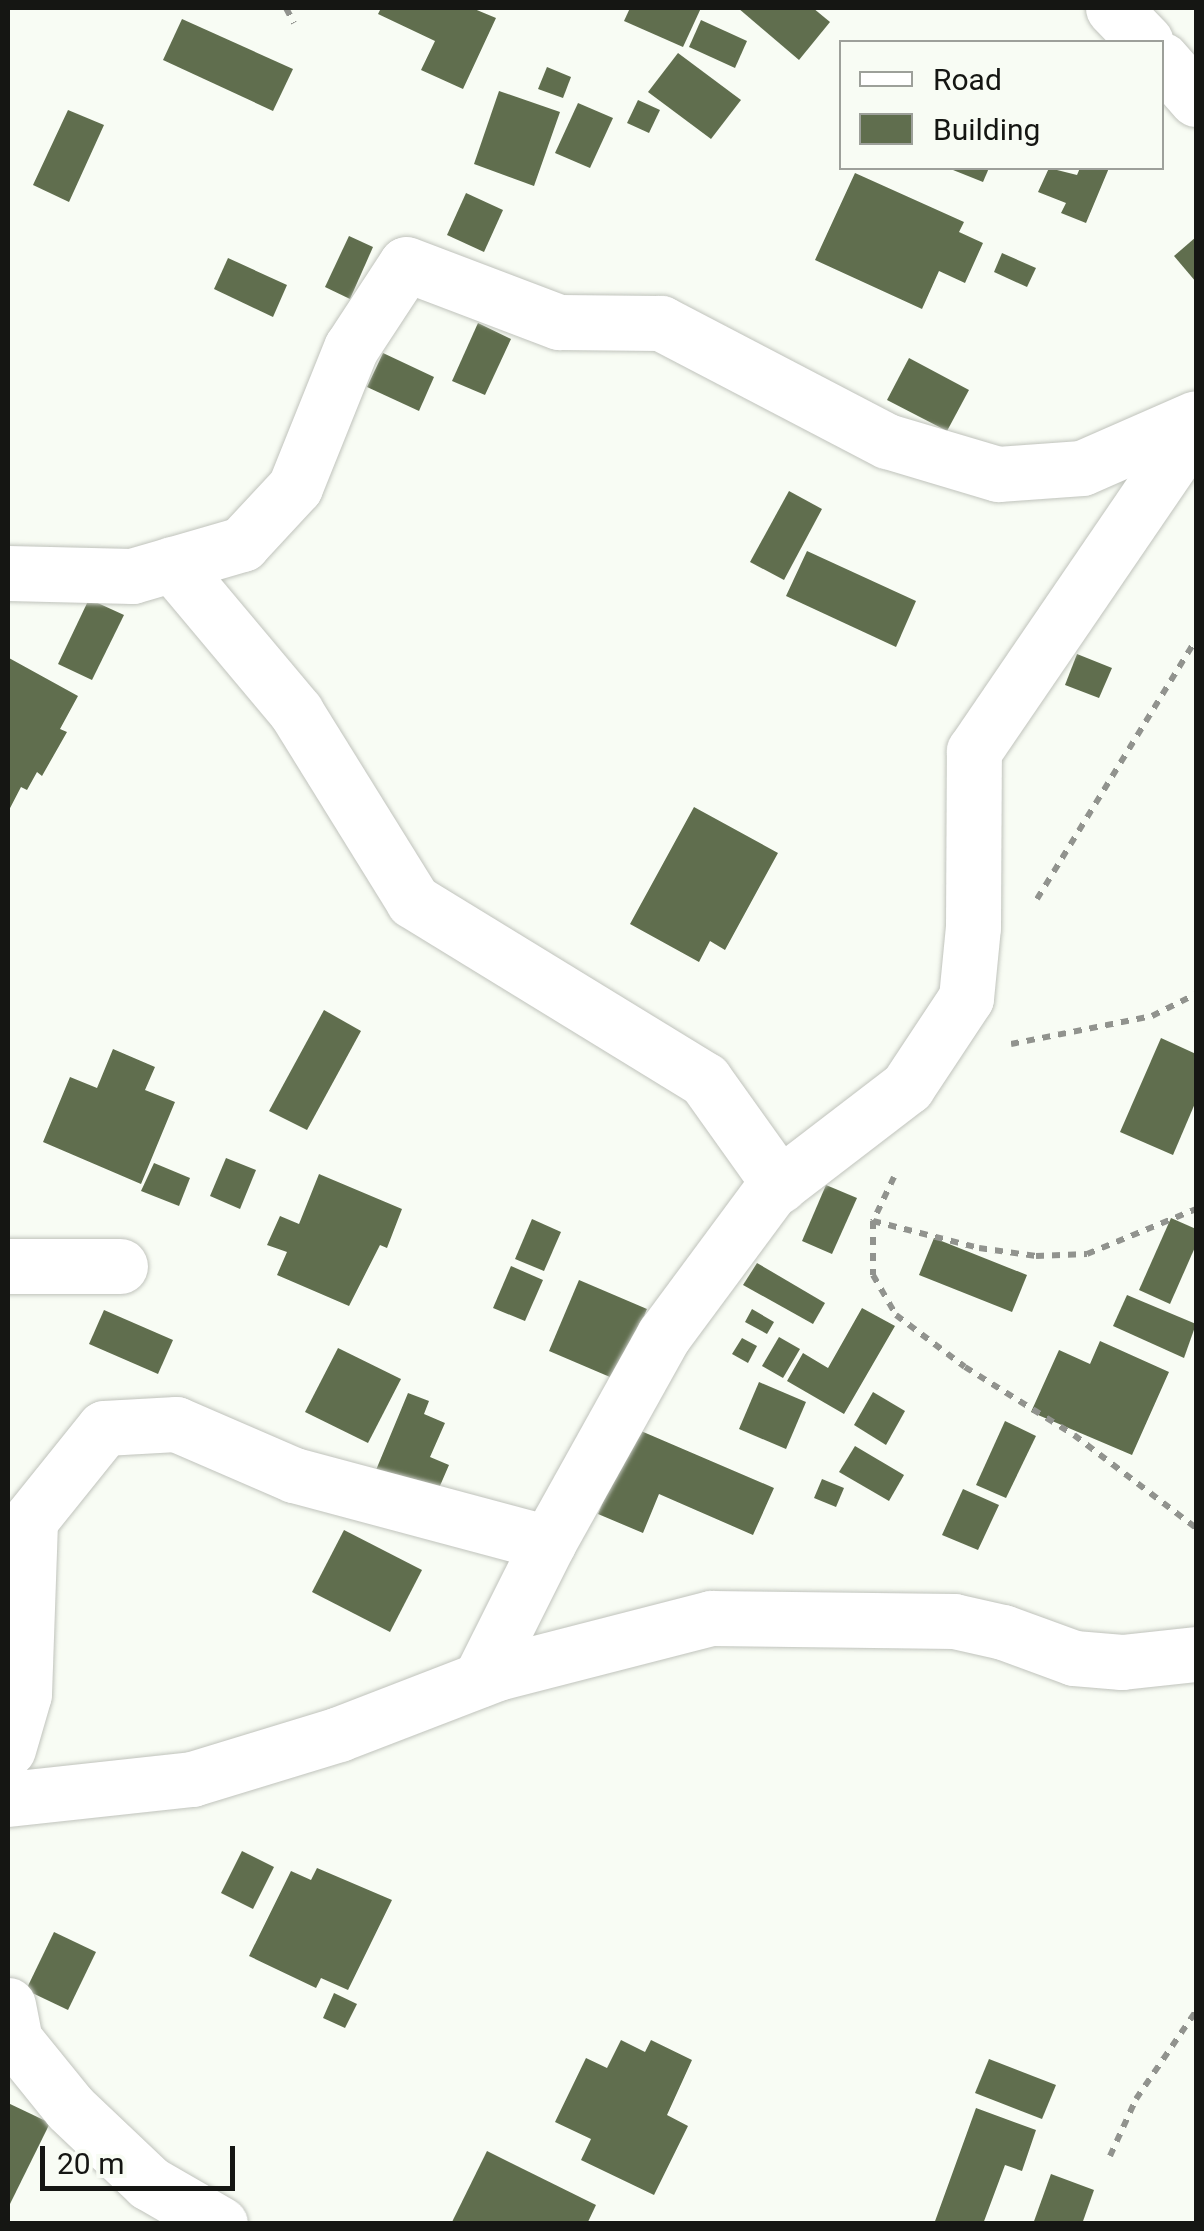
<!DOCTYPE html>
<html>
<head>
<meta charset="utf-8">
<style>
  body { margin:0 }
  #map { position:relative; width:1204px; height:2231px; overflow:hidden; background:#f8fcf4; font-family:Roboto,sans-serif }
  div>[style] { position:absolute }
  .building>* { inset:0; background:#606e4e }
  .path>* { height:6px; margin-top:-3px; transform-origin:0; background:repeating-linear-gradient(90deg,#91938e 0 8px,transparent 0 16px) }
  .roads { filter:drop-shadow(0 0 2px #c0c3bc) drop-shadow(0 0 2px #c0c3bc) }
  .minor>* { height:55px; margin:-27.5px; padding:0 27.5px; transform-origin:27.5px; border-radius:27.5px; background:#fff }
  span { translate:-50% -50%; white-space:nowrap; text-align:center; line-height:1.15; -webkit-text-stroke:9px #f8fcf4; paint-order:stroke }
  .frame { position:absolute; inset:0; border:10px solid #151613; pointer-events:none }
  .legend { position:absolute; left:839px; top:40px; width:325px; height:130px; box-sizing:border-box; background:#f8fcf4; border:2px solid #9da09a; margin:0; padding:12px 18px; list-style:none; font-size:30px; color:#151613 }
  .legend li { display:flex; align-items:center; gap:20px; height:50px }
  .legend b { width:50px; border:2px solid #9da09a }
  .scale { position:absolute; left:40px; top:2146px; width:195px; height:45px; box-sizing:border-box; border:5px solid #151613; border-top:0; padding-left:12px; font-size:30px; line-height:35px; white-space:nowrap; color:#151613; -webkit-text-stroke:8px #f8fcf4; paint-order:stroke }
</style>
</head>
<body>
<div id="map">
  <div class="building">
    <i style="clip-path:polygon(381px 8px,472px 8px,496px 18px,463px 89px,421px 70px,435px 41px,378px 14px)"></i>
    <i style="clip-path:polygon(630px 8px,701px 8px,683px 47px,624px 21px)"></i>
    <i style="clip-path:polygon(738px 8px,813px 8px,830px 22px,799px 60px)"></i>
    <i style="clip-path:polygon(182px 19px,293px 69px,273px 111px,163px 60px)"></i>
    <i style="clip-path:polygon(701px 20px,747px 41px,735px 68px,689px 47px)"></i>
    <i style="clip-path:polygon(678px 53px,741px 100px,711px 139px,648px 92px)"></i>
    <i style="clip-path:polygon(547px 67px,571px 77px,563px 98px,538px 89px)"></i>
    <i style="clip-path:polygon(499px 91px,560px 112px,534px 186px,474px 164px)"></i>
    <i style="clip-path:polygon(638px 100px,660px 110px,649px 133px,627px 123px)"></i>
    <i style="clip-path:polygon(578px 103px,613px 118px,590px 168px,555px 153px)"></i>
    <i style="clip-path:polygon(68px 110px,104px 125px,69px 202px,33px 185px)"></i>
    <i style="clip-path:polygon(948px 168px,989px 168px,983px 182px)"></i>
    <i style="clip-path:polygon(1049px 168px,1077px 175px,1080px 168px,1109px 168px,1086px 223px,1061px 213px,1066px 203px,1038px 192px)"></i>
    <i style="clip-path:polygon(855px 173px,964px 222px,959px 232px,983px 243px,965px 283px,939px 271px,922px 309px,815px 260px)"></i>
    <i style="clip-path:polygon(466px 193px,503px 210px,484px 252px,447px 235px)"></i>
    <i style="clip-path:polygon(349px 236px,373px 247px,350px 299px,325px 287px)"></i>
    <i style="clip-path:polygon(1196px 237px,1196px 282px,1174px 256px)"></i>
    <i style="clip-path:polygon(1002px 253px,1036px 268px,1027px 287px,994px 272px)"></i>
    <i style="clip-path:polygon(228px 258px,287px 285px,273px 317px,214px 289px)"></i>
    <i style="clip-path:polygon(478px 323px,511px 339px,485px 395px,452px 381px)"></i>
    <i style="clip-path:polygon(383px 353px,434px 377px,419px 411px,367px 387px)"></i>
    <i style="clip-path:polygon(909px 358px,969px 390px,947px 431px,887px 400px)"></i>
    <i style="clip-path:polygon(789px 491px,822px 509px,784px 580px,750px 562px)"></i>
    <i style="clip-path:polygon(807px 551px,916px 601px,896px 647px,786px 596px)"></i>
    <i style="clip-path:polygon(89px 599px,124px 615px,92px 680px,58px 664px)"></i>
    <i style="clip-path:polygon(1077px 654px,1112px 668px,1099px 698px,1065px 685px)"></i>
    <i style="clip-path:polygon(9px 658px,78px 696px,60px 729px,67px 732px,42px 776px,37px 772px,27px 790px,21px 787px,8px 812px)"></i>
    <i style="clip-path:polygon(694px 807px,778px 853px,725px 950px,710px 941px,699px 962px,630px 924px)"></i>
    <i style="clip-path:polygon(324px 1010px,361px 1031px,307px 1130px,269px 1111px)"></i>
    <i style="clip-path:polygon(1161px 1038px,1196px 1054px,1196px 1101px,1173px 1155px,1120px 1132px)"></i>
    <i style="clip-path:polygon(113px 1049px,155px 1067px,145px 1090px,175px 1102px,141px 1184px,43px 1142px,70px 1077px,97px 1088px)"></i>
    <i style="clip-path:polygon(226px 1158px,256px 1170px,240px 1209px,210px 1196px)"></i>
    <i style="clip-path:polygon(154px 1163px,190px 1178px,179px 1206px,141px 1191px)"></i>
    <i style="clip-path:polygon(319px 1174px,402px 1209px,387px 1248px,380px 1245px,349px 1306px,277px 1275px,287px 1252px,267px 1245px,280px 1216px,299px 1224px)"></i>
    <i style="clip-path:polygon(826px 1185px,857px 1198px,832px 1254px,802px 1241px)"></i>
    <i style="clip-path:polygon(1171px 1218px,1196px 1229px,1196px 1245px,1170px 1304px,1139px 1290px)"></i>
    <i style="clip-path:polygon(532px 1219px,561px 1232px,544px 1271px,515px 1259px)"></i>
    <i style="clip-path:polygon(934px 1238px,1027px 1275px,1012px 1312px,919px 1275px)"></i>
    <i style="clip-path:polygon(757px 1263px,825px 1303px,813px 1324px,743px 1285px)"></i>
    <i style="clip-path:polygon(511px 1266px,543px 1280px,525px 1321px,493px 1308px)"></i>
    <i style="clip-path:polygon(579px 1280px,647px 1309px,617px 1380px,549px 1351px)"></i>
    <i style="clip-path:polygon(1127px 1295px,1196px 1324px,1184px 1358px,1113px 1326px)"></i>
    <i style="clip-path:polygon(862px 1308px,895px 1326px,844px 1414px,787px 1381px,803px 1353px,828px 1368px)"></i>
    <i style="clip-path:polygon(752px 1309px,774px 1322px,767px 1334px,745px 1322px)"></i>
    <i style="clip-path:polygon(104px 1310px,173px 1340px,158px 1374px,89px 1344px)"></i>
    <i style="clip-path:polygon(779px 1337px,800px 1349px,783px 1378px,762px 1366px)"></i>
    <i style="clip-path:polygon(742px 1338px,757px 1346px,748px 1363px,732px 1354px)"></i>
    <i style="clip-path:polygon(1100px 1341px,1169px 1372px,1132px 1455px,1031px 1412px,1059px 1350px,1090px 1364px)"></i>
    <i style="clip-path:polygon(338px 1348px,401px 1379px,368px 1443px,305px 1412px)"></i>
    <i style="clip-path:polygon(759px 1382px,806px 1402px,786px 1449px,739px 1429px)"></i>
    <i style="clip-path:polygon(873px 1392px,905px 1411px,886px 1445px,854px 1425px)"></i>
    <i style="clip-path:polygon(408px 1393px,429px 1401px,424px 1414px,445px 1423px,430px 1457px,449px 1465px,436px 1495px,376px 1470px)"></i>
    <i style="clip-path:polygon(1005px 1421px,1036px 1436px,1006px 1498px,976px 1485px)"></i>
    <i style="clip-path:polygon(634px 1428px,774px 1488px,753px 1535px,659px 1494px,643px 1533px,598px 1514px)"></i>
    <i style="clip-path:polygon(855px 1446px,904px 1475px,889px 1501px,839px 1472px)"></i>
    <i style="clip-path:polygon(822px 1479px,844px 1488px,836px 1507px,814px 1498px)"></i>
    <i style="clip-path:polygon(963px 1489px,999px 1505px,978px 1550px,942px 1535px)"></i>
    <i style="clip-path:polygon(344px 1530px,422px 1570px,390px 1632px,312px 1592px)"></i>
    <i style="clip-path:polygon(242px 1851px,274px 1867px,253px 1909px,221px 1893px)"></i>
    <i style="clip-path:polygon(317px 1868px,392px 1900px,348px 1990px,321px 1978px,316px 1988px,249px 1956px,291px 1871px,311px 1880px)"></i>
    <i style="clip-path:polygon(54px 1932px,96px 1952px,68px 2010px,26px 1990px)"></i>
    <i style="clip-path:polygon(334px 1993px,357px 2004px,345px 2028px,323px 2018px)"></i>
    <i style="clip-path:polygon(621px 2040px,645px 2052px,651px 2040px,692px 2060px,667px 2115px,688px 2126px,654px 2195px,581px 2160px,591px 2139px,555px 2122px,586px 2058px,607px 2068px)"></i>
    <i style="clip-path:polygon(989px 2059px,1056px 2085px,1042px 2119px,975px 2093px)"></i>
    <i style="clip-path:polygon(8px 2103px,50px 2123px,8px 2208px)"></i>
    <i style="clip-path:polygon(976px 2108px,1036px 2130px,1022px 2171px,1005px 2165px,983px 2224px,934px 2224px)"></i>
    <i style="clip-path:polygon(487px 2151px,596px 2205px,587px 2224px,451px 2224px)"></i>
    <i style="clip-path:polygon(1051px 2174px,1094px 2190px,1082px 2224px,1033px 2224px)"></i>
  </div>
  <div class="path">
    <i style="left:286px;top:8px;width:17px;rotate:62deg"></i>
    <i style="left:1037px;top:899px;width:304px;rotate:-58.5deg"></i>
    <i style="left:1011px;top:1044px;width:144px;rotate:-11.2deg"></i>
    <i style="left:1152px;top:1016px;width:49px;rotate:-26.6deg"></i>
    <i style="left:894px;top:1177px;width:49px;rotate:115.5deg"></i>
    <i style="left:873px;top:1221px;width:54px;rotate:90deg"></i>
    <i style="left:873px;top:1275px;width:46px;rotate:60.1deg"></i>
    <i style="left:896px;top:1315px;width:86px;rotate:37deg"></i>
    <i style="left:965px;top:1367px;width:128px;rotate:32deg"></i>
    <i style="left:1074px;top:1435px;width:153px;rotate:37.3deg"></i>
    <i style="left:873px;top:1221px;width:109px;rotate:14.3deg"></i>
    <i style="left:979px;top:1248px;width:58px;rotate:8deg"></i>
    <i style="left:1036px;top:1256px;width:51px;rotate:-2.2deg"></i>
    <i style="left:1087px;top:1254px;width:118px;rotate:-22.4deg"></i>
    <i style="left:1110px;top:2156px;width:63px;rotate:-65.5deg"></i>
    <i style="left:1136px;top:2099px;width:107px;rotate:-55.7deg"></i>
  </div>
  <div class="roads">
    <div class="minor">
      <i style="left:1113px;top:8px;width:47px;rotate:45.9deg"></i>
      <i style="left:1162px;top:60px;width:52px;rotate:48.9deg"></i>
      <i style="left:172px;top:564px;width:193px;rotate:50deg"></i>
      <i style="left:296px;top:712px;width:222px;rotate:58.2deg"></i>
      <i style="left:413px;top:901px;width:342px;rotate:31.5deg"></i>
      <i style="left:705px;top:1080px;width:129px;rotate:54.5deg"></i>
      <i style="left:8px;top:573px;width:124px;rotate:1.4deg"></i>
      <i style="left:132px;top:576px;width:115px;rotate:-16.2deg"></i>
      <i style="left:242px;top:544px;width:78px;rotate:-47.1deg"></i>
      <i style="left:295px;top:487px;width:150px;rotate:-68.1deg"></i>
      <i style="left:351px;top:348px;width:100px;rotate:-56.8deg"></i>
      <i style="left:406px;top:264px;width:164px;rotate:20.8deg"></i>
      <i style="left:559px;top:322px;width:102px;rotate:0.6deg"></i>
      <i style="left:661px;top:323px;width:255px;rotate:27.6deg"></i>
      <i style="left:887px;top:441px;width:116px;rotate:16.6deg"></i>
      <i style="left:998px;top:474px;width:84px;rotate:-4.1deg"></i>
      <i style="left:1082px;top:468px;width:124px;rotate:-23.7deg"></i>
      <i style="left:8px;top:1266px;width:112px"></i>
      <i style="left:480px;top:1679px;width:152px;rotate:-63.4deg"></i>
      <i style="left:548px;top:1543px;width:238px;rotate:-60.9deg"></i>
      <i style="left:664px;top:1335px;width:178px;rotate:-53.5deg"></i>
      <i style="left:770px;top:1192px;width:173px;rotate:-37.5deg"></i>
      <i style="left:907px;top:1087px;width:107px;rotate:-56.5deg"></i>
      <i style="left:966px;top:998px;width:71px;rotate:-84.4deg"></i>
      <i style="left:973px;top:927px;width:176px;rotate:-89.7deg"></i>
      <i style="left:974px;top:751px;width:394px;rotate:-55.7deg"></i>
      <i style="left:8px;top:1749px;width:57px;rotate:-73.8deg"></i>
      <i style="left:24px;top:1694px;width:174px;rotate:-88deg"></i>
      <i style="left:30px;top:1520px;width:118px;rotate:-51.2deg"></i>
      <i style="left:104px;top:1428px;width:72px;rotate:-3.2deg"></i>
      <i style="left:176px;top:1424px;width:129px;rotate:23.4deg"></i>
      <i style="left:294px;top:1475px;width:263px;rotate:15deg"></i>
      <i style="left:8px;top:1799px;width:185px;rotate:-6.2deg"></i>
      <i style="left:192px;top:1779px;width:154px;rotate:-17deg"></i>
      <i style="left:339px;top:1734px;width:169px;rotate:-21.1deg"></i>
      <i style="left:497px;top:1673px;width:221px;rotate:-14.4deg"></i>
      <i style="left:711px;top:1618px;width:243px;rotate:0.7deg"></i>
      <i style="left:954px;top:1621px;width:50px;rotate:12.7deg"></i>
      <i style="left:1003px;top:1632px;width:76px;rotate:20.1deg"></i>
      <i style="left:1074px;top:1658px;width:48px;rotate:4.8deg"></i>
      <i style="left:1122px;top:1662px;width:74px;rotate:-6.2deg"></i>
      <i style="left:8px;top:2005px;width:36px;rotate:79deg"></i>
      <i style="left:15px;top:2040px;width:87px;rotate:51deg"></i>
      <i style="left:70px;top:2108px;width:109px;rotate:43.5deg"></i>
      <i style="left:149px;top:2183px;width:82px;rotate:30deg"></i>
    </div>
  </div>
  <div class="frame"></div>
  <ul class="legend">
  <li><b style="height:12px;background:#fff"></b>Road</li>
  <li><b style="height:28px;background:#606e4e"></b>Building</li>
  </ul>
  <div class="scale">20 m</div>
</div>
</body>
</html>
